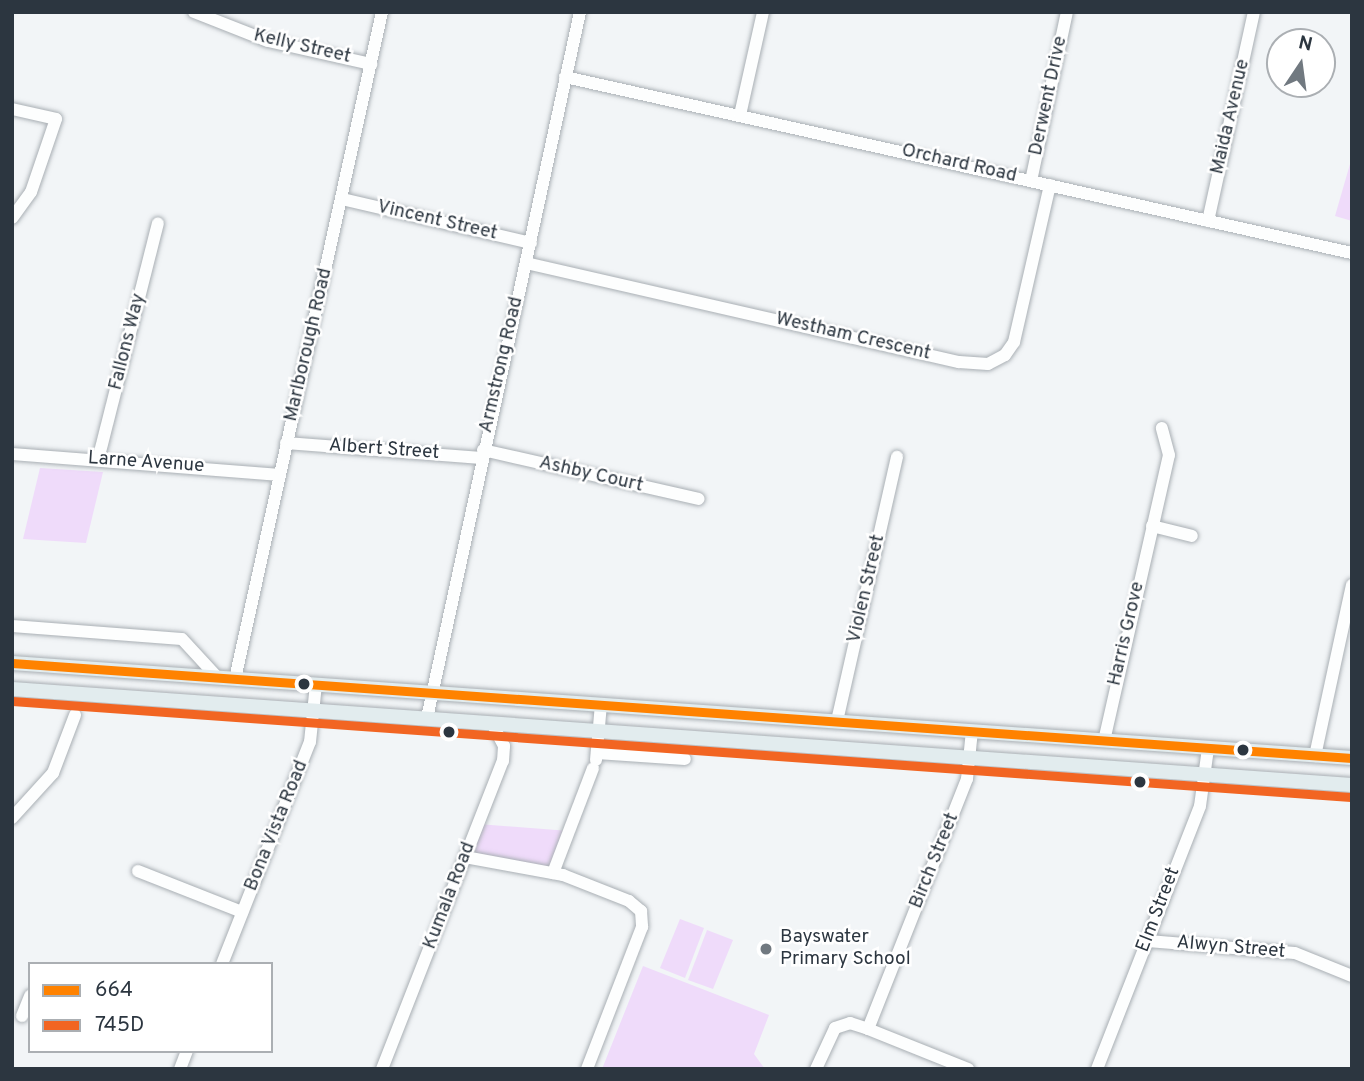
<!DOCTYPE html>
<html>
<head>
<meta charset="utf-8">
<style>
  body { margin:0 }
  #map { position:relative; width:1364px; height:1081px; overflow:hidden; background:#f2f5f7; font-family:Overpass,sans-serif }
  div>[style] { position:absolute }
  .green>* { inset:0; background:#efdbfa }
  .roads { filter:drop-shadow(0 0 2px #a9afb4) drop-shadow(0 0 2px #a9afb4) }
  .minor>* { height:12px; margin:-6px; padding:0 6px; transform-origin:6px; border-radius:6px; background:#fdfefe }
  .major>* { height:14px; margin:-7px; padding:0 7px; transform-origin:7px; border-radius:7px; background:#e2ecee }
  .bus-1>* { height:9px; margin:-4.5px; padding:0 4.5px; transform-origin:4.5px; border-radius:4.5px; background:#ff8200 }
  .bus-2>* { height:9px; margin:-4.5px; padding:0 4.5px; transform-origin:4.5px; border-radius:4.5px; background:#f26522 }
  .dots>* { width:19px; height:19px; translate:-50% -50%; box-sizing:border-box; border:4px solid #fff; border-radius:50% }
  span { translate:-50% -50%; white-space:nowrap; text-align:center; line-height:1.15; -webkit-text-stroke:5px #fff; paint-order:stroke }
  .street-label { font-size:19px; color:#2c3640 }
  .poi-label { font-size:19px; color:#2c3640 }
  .left { translate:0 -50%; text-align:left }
  .frame { position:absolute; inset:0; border:14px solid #2c3640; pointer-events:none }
  .legend { position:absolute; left:28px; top:962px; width:245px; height:91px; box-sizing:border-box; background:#fff; border:2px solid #abafb3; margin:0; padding:9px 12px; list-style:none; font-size:21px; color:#2c3640 }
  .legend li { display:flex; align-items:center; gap:14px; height:35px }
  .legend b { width:35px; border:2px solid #abafb3 }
  .north { position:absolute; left:1266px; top:28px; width:70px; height:70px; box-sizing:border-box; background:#fff; border:2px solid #abafb3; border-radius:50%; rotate:13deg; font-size:19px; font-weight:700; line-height:28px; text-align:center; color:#2c3640 }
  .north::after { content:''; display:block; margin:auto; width:24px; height:32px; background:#717980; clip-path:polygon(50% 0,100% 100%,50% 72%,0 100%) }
</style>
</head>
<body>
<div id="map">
  <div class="green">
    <i style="clip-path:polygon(1350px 164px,1352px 164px,1352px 221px,1335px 216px)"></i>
    <i style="clip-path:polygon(40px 468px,103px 472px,86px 543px,23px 539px)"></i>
    <i style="clip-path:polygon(478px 824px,569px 831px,553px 873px,465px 857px)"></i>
    <i style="clip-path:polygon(680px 919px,704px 928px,685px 978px,660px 968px)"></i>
    <i style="clip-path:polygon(707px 930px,733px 940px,713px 989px,688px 980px)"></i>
    <i style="clip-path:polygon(643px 966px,769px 1015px,754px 1054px,765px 1069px,602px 1069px)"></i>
  </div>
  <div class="roads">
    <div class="minor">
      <i style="left:194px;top:12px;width:79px;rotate:21.4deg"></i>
      <i style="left:268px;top:41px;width:106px;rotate:12.6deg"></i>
      <i style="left:565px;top:77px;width:806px;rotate:12.61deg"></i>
      <i style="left:12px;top:109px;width:45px;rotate:12.8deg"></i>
      <i style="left:56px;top:119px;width:77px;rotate:108.9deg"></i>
      <i style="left:31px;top:192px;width:32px;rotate:126deg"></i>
      <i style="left:740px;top:115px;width:106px;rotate:-77.4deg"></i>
      <i style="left:1031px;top:181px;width:173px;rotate:-78deg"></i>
      <i style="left:342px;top:199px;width:194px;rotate:13.1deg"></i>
      <i style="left:1208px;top:221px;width:214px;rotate:-77.6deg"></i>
      <i style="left:526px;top:263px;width:444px;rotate:12.9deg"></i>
      <i style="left:959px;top:362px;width:29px;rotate:4deg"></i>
      <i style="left:988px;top:364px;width:19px;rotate:-28deg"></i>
      <i style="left:1005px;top:355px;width:16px;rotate:-55deg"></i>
      <i style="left:1014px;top:342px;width:161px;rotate:-77.1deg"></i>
      <i style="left:286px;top:443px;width:196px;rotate:4.4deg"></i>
      <i style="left:483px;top:450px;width:221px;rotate:12.8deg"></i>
      <i style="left:12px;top:454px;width:269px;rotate:4.5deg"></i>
      <i style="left:98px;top:460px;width:244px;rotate:-75.8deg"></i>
      <i style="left:1152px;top:526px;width:41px;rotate:14deg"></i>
      <i style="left:12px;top:626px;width:170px;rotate:4.4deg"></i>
      <i style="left:182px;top:639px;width:53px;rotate:47.3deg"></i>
      <i style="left:235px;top:679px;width:683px;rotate:-77.57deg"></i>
      <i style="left:427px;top:718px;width:722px;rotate:-77.77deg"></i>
      <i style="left:837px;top:721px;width:271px;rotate:-77.2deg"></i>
      <i style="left:1104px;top:741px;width:293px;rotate:-77.2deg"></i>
      <i style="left:1169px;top:455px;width:28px;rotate:-105deg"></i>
      <i style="left:597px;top:753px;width:88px;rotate:3.9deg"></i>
      <i style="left:1315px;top:756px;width:175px;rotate:-77.8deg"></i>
      <i style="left:596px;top:760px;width:56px;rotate:-84.9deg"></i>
      <i style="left:12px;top:818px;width:61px;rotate:-47.7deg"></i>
      <i style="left:53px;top:773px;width:62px;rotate:-69.2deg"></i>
      <i style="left:465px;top:857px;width:100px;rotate:10.4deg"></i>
      <i style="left:563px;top:875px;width:71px;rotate:21.5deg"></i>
      <i style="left:629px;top:901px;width:16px;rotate:40deg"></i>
      <i style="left:641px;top:911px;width:16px;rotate:86deg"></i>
      <i style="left:642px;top:927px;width:152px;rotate:111.2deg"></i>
      <i style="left:138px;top:871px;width:112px;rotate:21.5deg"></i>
      <i style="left:553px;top:873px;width:112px;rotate:-69.1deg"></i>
      <i style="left:1148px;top:941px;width:147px;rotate:4.7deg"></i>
      <i style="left:1295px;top:953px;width:61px;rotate:22deg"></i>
      <i style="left:222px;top:964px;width:239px;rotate:-68.4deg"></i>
      <i style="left:310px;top:742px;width:58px;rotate:-84.1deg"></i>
      <i style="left:22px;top:1016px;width:22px;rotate:-68deg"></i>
      <i style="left:868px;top:1029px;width:108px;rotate:21.8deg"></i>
      <i style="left:180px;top:1069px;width:19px;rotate:-69deg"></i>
      <i style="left:382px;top:1069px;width:331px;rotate:-68.6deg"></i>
      <i style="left:503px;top:761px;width:15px;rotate:-86deg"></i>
      <i style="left:504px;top:746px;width:26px;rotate:-118deg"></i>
      <i style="left:816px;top:1069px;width:45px;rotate:-65.1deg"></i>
      <i style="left:835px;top:1028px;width:16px;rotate:-18deg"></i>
      <i style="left:850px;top:1023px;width:19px;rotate:18deg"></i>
      <i style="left:868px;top:1029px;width:269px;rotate:-68.4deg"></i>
      <i style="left:967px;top:779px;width:48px;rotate:-84.1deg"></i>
      <i style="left:1097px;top:1069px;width:282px;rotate:-68.6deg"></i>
      <i style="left:1200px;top:806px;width:59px;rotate:-82.1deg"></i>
    </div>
    <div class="major">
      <i style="left:12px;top:663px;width:1343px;rotate:4.06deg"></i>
      <i style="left:12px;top:689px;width:1343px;rotate:4.1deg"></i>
    </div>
  </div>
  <div class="bus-1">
    <i style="left:12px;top:663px;width:1343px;rotate:4.06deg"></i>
  </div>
  <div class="bus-2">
    <i style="left:12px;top:701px;width:1342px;rotate:4.1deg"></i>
  </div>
  <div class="dots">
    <i style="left:304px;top:684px;background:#2c3640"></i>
    <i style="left:449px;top:732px;background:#2c3640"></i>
    <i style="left:1243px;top:750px;background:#2c3640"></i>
    <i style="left:1140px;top:782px;background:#2c3640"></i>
    <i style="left:766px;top:949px;background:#717980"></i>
  </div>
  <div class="street-label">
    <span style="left:302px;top:47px;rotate:13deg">Kelly Street</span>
    <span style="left:1049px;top:96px;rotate:-78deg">Derwent Drive</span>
    <span style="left:1231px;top:117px;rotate:-77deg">Maida Avenue</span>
    <span style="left:959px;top:164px;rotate:13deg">Orchard Road</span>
    <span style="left:437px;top:221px;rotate:13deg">Vincent Street</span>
    <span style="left:853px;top:337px;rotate:13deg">Westham Crescent</span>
    <span style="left:128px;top:342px;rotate:-76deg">Fallons Way</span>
    <span style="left:309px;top:345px;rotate:-77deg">Marlborough Road</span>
    <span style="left:502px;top:365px;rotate:-77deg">Armstrong Road</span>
    <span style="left:384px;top:450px;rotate:4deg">Albert Street</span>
    <span style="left:146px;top:463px;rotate:4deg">Larne Avenue</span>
    <span style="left:591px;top:475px;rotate:13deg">Ashby Court</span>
    <span style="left:867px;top:589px;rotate:-77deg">Violen Street</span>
    <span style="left:1127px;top:634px;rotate:-77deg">Harris Grove</span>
    <span style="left:277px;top:826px;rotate:-68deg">Bona Vista Road</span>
    <span style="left:935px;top:861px;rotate:-68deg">Birch Street</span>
    <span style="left:450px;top:896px;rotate:-69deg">Kumala Road</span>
    <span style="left:1159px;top:910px;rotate:-69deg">Elm Street</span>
    <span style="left:1231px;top:948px;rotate:5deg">Alwyn Street</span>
  </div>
  <div class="poi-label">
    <span class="left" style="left:780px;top:949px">Bayswater<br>Primary School</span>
  </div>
  <div class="frame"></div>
  <ul class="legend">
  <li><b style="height:9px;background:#ff8200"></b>664</li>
  <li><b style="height:9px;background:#f26522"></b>745D</li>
  </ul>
  <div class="north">N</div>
</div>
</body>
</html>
